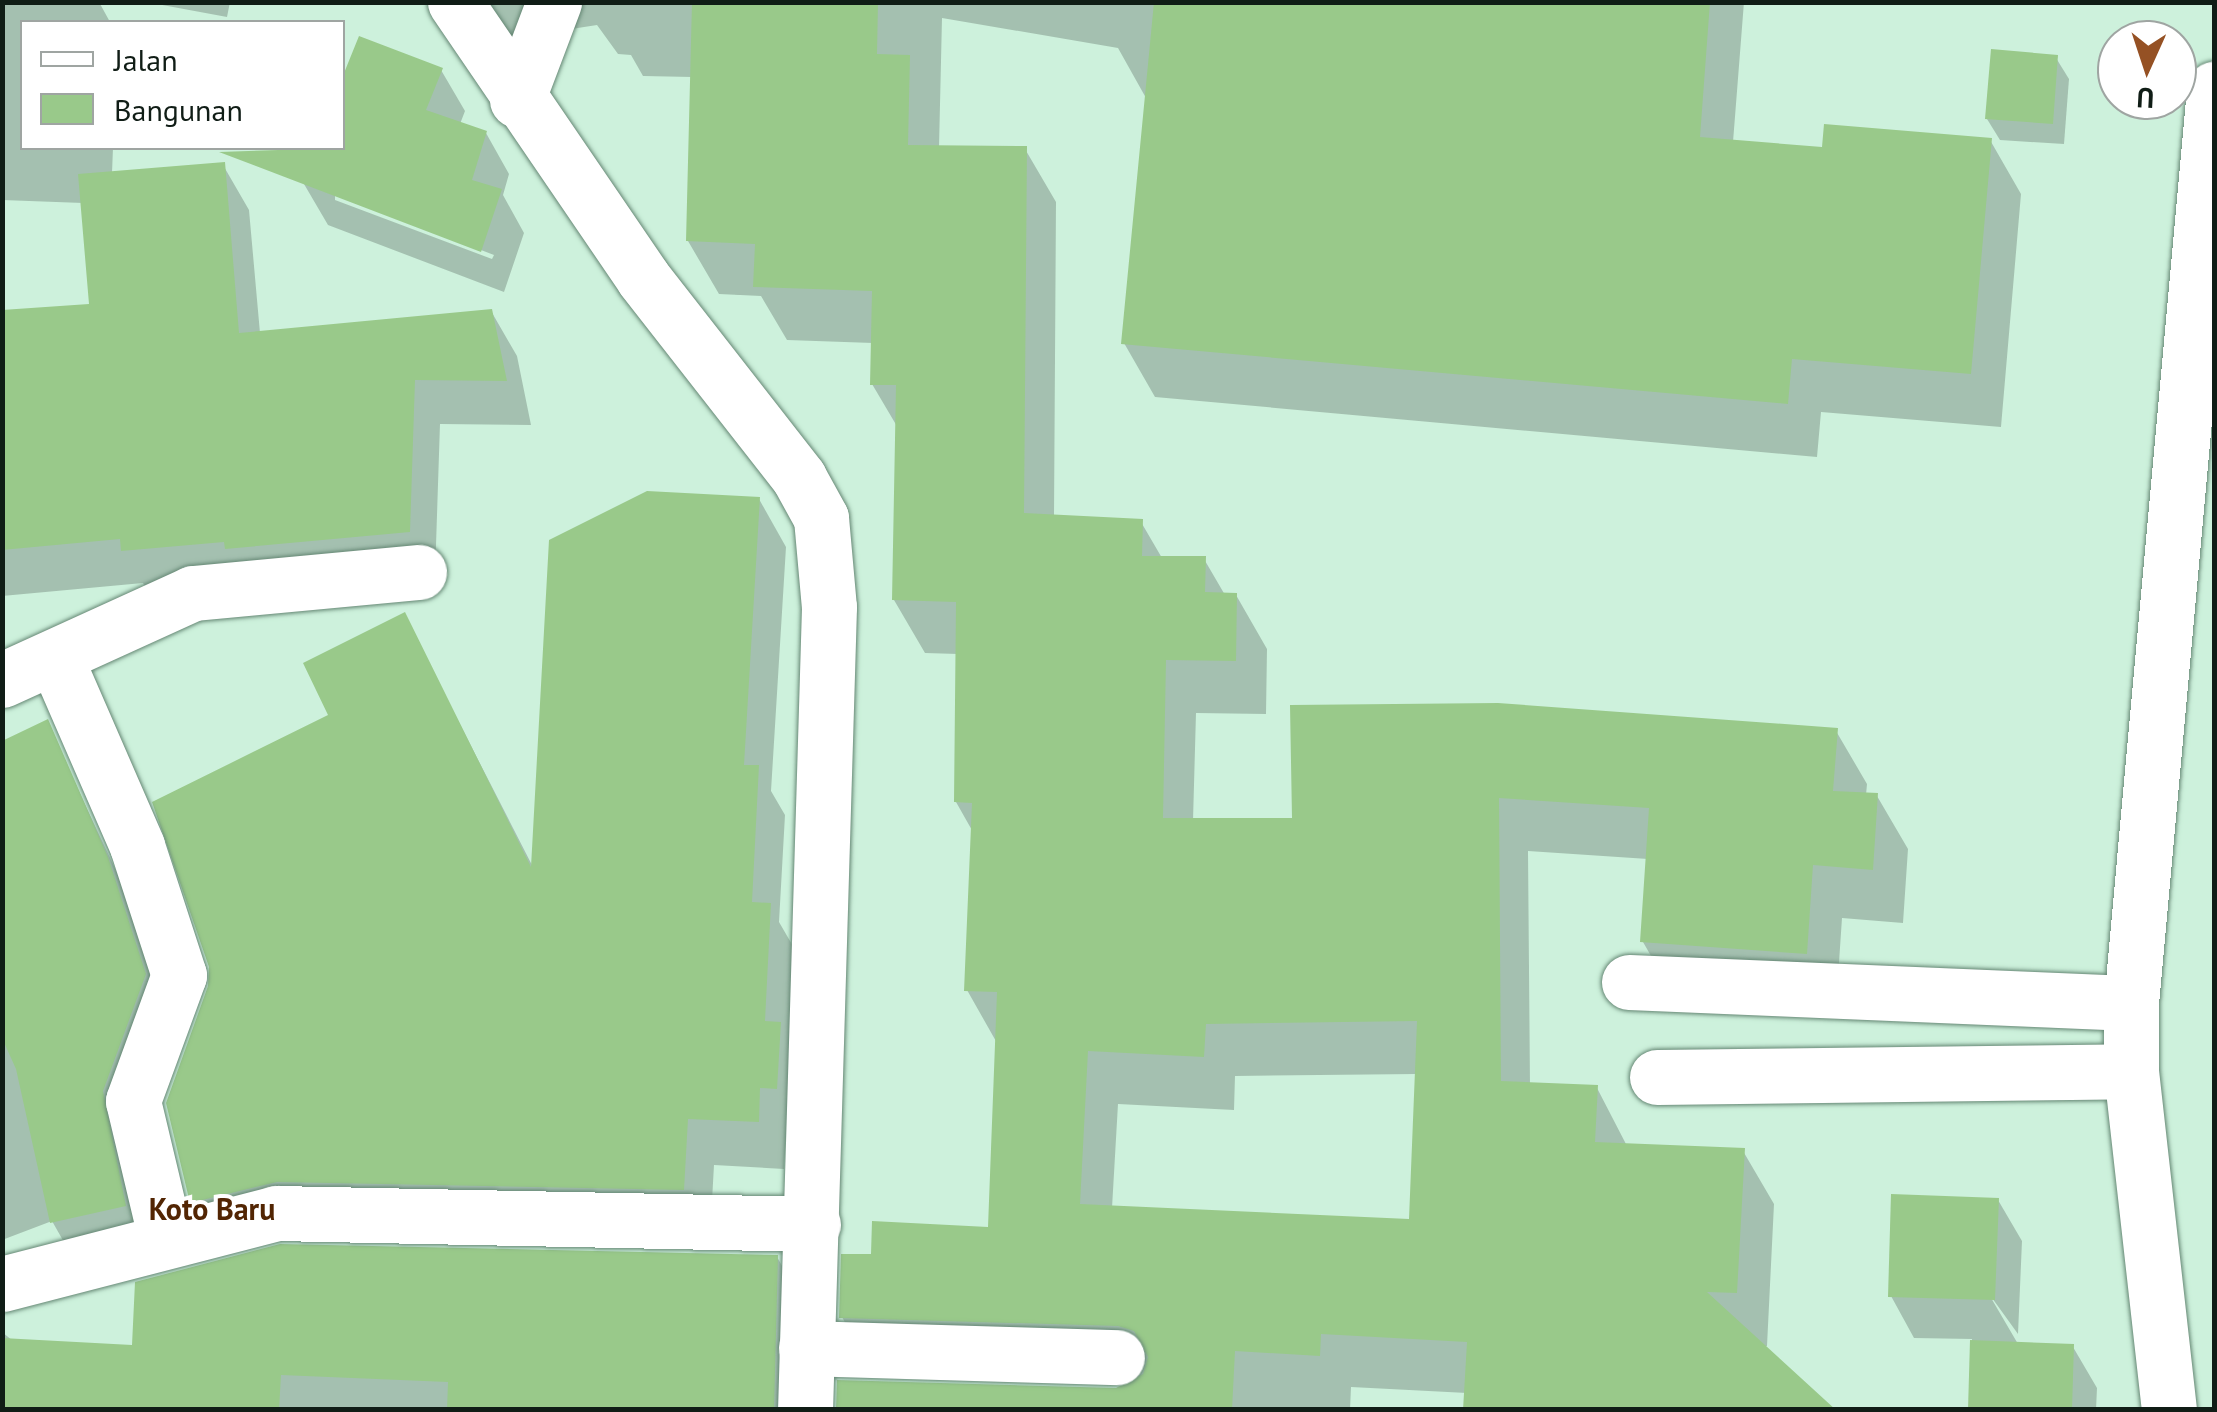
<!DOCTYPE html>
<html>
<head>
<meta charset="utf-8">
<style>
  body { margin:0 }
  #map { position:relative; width:2217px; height:1412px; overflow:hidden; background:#cdf1dc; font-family:"PT Sans",sans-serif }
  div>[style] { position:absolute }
  .shadow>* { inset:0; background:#0003 }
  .building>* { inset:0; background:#99c98a }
  .roads { filter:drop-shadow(0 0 2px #658774) drop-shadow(0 0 2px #658774) }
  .minor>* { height:55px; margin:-27.5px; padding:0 27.5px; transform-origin:27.5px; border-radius:27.5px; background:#fff }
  span { translate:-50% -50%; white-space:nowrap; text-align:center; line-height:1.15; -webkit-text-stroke:8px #fff; paint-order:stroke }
  .quarter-label { font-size:30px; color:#522503; font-weight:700 }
  .frame { position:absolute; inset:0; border:5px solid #101d16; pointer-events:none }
  .legend { position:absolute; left:20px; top:20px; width:325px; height:130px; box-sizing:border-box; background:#fff; border:2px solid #9fa5a2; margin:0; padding:12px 18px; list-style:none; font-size:30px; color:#101d16 }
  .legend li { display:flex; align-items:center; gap:20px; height:50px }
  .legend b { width:50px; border:2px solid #9fa5a2 }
  .north { position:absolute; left:2097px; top:20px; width:100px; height:100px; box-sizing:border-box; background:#fff; border:2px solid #9fa5a2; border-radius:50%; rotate:183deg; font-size:28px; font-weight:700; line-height:40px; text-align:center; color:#101d16 }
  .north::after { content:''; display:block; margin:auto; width:35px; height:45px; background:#955124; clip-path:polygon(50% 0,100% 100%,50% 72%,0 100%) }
</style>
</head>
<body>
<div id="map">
  <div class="shadow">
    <i style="clip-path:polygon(2px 2px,99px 2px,110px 22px,22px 22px,22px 148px,113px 148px,112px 173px,223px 165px,249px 210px,260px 333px,491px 311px,517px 356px,531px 425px,440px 424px,435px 576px,150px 595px,143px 583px,2px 596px,2px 313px,92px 306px,83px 203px,2px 200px)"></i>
    <i style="clip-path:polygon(146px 2px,230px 2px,227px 17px)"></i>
    <i style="clip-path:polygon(evenodd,484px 2px,1744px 2px,1733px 142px,1825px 150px,1990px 140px,2021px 194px,2001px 427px,1821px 412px,1817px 457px,1155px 397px,1124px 343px,1146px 98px,1118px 48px,942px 18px,939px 148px,1025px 149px,1056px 202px,1054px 517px,1141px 522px,1162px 558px,1204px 559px,1225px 595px,1236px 595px,1267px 649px,1266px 714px,1196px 713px,1193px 821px,1294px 820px,1836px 731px,1867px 784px,1866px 795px,1877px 796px,1908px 849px,1903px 923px,1842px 918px,1836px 1007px,1674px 996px,1643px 942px,1648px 859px,1528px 851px,1530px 1085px,1597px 1088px,1627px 1146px,1743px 1151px,1774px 1204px,1767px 1346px,1467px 1393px,1351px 1387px,1350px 1410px,836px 1410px,1116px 1391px,1139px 1378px,872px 1371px,842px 1317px,873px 1257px,990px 1229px,997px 1043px,967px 990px,973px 832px,956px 802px,958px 654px,925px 653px,894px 600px,898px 428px,872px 384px,873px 343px,787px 340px,761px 296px,719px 294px,688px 241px,692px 77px,643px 76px,631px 55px,618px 54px,597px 25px,565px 30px,524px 52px,484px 2px,1417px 1074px,1412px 1221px,1112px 1208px,1118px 1104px,1234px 1110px,1235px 1076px,1417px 1074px)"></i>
    <i style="clip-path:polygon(2056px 58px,2069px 79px,2064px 144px,2000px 140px,1987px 119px)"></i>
    <i style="clip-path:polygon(evenodd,441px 70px,465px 111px,460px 124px,486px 133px,509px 174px,503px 195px,524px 233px,504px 292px,328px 225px,304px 184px,318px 148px,342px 148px,441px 70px,335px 194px,494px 255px,492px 259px,335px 200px,335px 194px)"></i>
    <i style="clip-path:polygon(759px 499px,786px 547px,771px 791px,785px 815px,779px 922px,797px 953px,784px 1169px,714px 1165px,710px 1237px,305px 1228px,219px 1249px,192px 1202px,332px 716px,404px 615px,534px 869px)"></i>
    <i style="clip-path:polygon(47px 723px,132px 905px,170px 1021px,128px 1138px,150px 1251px,78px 1267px,52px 1221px,2px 1240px,2px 744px)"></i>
    <i style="clip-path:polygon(1998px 1200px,2022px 1241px,2018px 1334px,1987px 1291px,2018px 1344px,2073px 1347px,2097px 1388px,2096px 1410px,1970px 1410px,1972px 1339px,1914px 1338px,1891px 1296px)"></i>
    <i style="clip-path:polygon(777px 1257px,808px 1311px,805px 1410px,2px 1410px,2px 1332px,13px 1341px,134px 1348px)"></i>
  </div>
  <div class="building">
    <i style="clip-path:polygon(evenodd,692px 2px,878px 2px,877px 54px,910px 55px,908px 145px,1027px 146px,1024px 513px,1143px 519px,1142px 556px,1206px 556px,1205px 592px,1237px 593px,1236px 661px,1166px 660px,1163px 818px,1292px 818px,1290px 705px,1498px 703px,1838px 728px,1833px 791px,1878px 793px,1873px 870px,1813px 865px,1807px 954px,1640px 942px,1649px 808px,1499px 798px,1501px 1081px,1598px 1085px,1595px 1142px,1745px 1148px,1737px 1293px,1707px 1292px,1836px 1410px,1463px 1410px,1467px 1342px,1321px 1334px,1320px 1356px,1235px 1351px,1232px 1410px,836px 1410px,837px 1380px,1116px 1388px,1143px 1374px,1148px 1357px,1134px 1331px,1118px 1326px,839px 1318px,841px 1254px,871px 1254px,872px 1221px,988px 1227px,997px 992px,964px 991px,972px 803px,954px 802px,956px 602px,892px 600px,896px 385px,870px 385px,872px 291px,753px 287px,755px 244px,686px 241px,692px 2px,1417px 1021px,1409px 1219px,1080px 1204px,1088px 1051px,1204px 1057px,1206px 1024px,1417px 1021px)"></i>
    <i style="clip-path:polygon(1154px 2px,1710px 2px,1700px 137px,1822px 147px,1824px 124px,1992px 138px,1971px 374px,1792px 359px,1788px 404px,1121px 344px)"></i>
    <i style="clip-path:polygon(359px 36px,443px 68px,426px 110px,487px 131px,472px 180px,502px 189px,481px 252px,219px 152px,342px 148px,342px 78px)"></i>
    <i style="clip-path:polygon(1991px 49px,2058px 55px,2053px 124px,1985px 119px)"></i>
    <i style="clip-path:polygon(225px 162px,239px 333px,492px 309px,507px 381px,415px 380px,410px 532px,225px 549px,224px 542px,121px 551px,120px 539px,2px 550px,2px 310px,89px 304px,78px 174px)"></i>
    <i style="clip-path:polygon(647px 491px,760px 497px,744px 765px,759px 765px,752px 902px,771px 903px,765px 1021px,781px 1022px,777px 1089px,760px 1088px,759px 1122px,688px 1119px,684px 1190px,277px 1182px,190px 1203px,166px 1103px,208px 986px,209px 967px,152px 802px,328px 715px,303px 663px,405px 612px,531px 867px,549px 540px)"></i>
    <i style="clip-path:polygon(48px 719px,108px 857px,146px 974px,103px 1091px,126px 1206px,50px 1223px,16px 1069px,2px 1038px,2px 741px)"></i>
    <i style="clip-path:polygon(1891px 1194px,1999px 1198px,1995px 1300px,1888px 1297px)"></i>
    <i style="clip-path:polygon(280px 1244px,778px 1255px,774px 1410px,447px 1410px,448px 1382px,281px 1375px,279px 1410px,2px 1408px,2px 1338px,132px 1345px,135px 1282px)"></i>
    <i style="clip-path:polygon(1970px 1340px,2074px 1344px,2072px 1410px,1968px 1410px)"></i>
  </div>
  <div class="roads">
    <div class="minor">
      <i style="left:455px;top:2px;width:334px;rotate:55.7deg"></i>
      <i style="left:643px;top:278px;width:254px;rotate:52deg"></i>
      <i style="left:799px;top:478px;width:46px;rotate:61.2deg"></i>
      <i style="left:821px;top:518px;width:89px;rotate:84.9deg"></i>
      <i style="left:829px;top:607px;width:803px;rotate:91.71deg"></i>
      <i style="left:517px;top:100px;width:105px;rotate:-69.3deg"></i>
      <i style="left:55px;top:657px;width:206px;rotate:66.5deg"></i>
      <i style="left:137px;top:846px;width:136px;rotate:72deg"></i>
      <i style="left:179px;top:975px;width:134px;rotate:110.1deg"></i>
      <i style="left:133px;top:1101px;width:142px;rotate:76.6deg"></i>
      <i style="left:2px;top:680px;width:210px;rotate:-24.5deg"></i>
      <i style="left:193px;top:593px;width:227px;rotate:-5.3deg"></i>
      <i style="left:1629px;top:982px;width:502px;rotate:2.4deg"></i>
      <i style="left:1657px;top:1077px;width:474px;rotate:-0.7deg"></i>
      <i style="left:2px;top:1284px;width:283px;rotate:-14.5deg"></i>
      <i style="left:276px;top:1213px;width:537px;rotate:1.17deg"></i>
      <i style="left:806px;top:1348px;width:311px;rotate:1.7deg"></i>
      <i style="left:2169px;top:1410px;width:341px;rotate:-96.4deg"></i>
      <i style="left:2131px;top:1071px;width:68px;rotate:-90deg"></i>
      <i style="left:2131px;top:1003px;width:918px;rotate:-84.81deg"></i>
    </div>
  </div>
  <div class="quarter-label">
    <span style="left:212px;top:1209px">Koto Baru</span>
  </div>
  <div class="frame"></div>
  <ul class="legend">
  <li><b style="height:12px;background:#fff"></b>Jalan</li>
  <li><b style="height:28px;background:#99c98a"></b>Bangunan</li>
  </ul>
  <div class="north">U</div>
</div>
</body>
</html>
